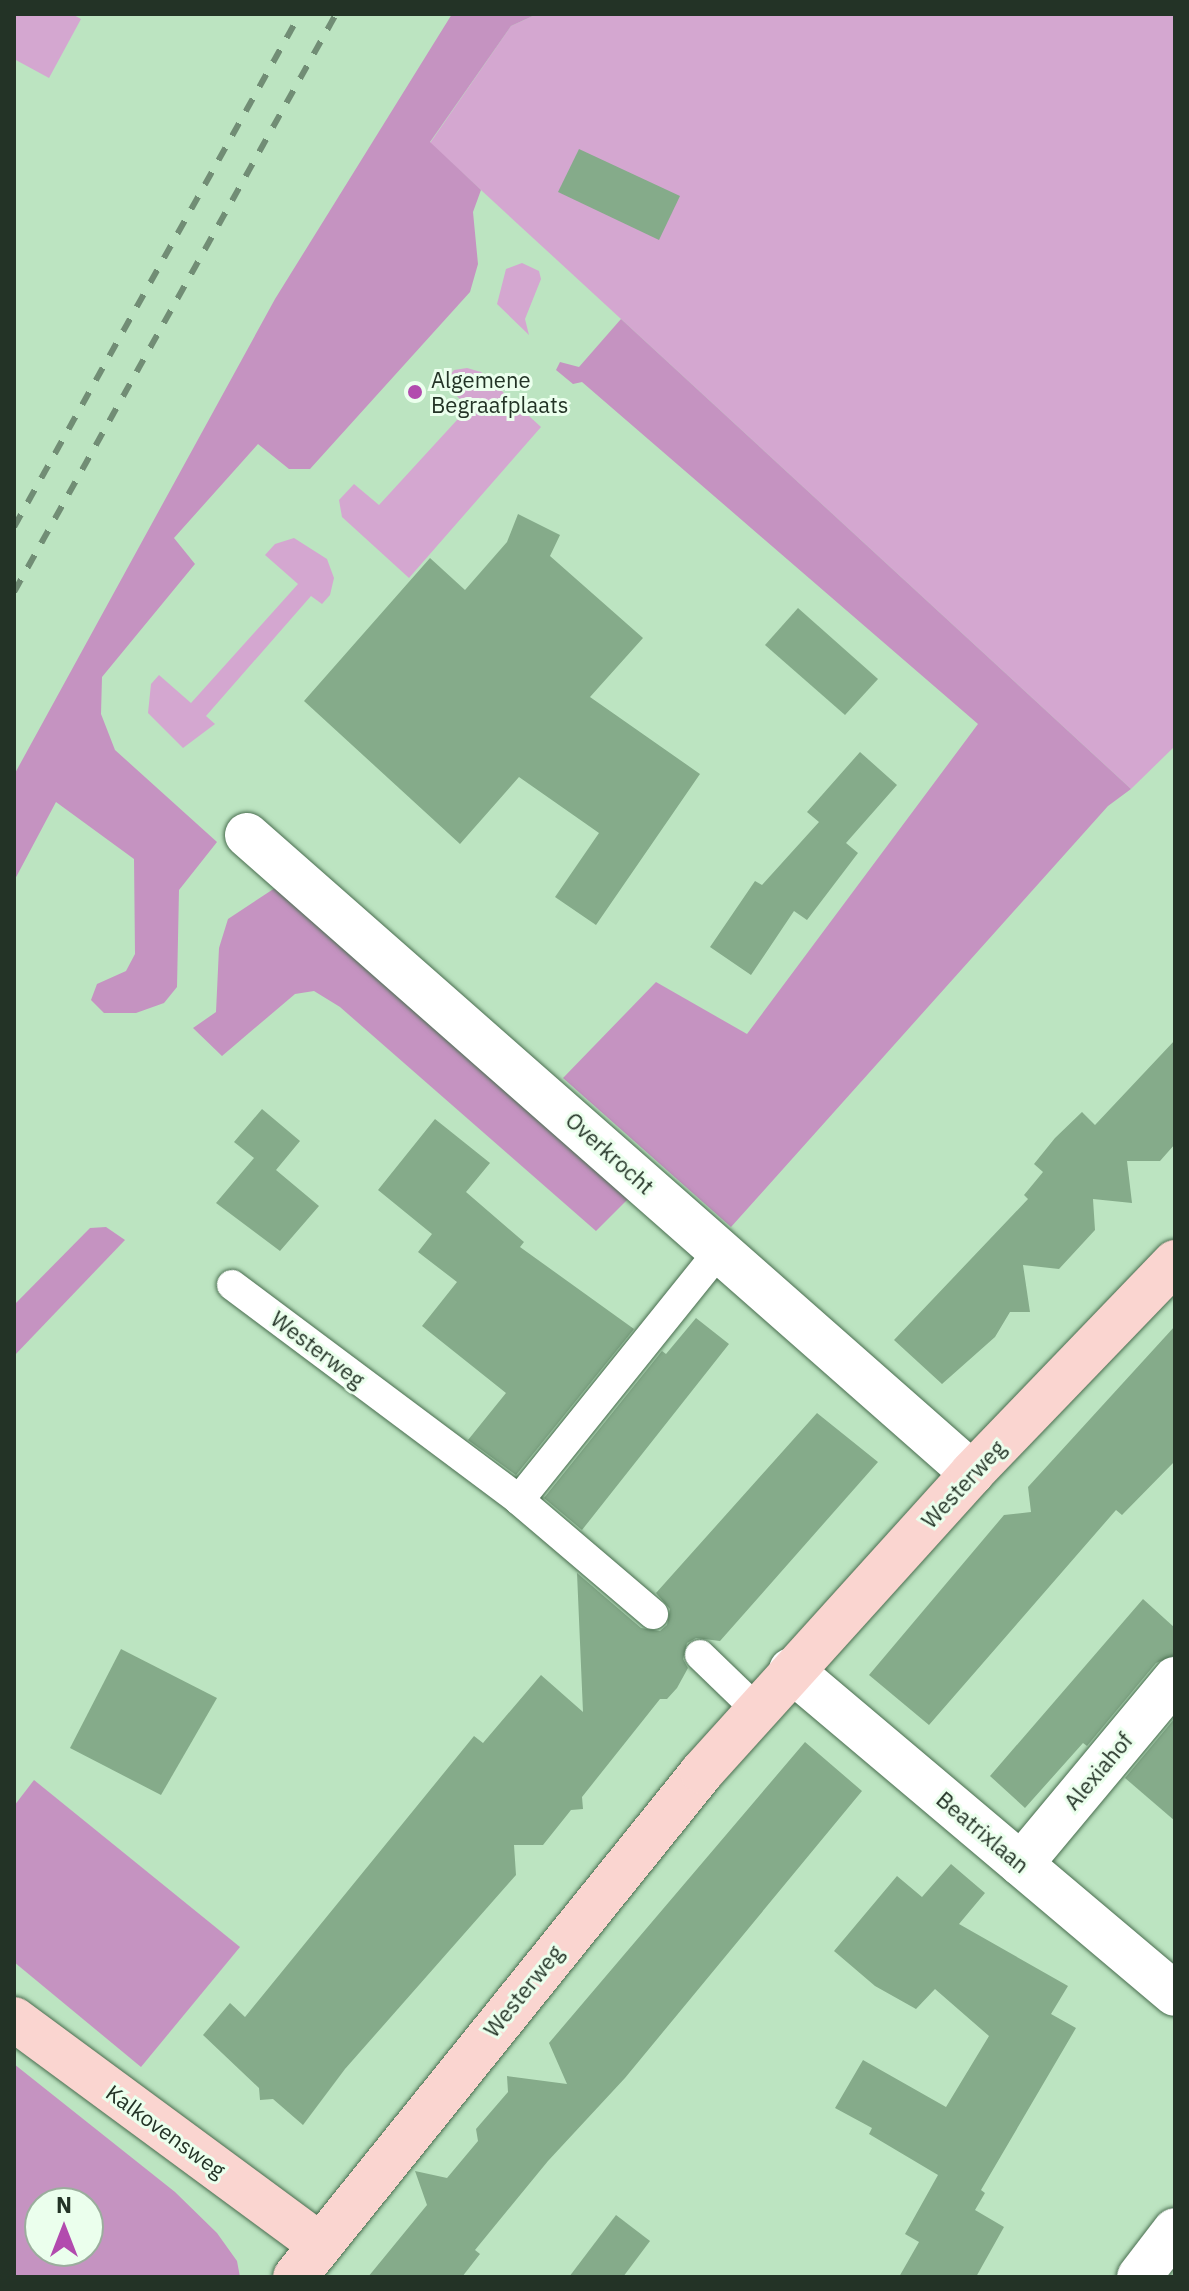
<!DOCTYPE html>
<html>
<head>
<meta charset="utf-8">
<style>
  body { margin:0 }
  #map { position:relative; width:1189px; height:2291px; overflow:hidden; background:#bce4c1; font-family:"IBM Plex Sans",sans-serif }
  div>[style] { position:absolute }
  .green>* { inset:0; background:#d4a7d0 }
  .forest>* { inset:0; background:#c593c1 }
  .building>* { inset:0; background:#85ab8a }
  .roads { filter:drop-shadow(0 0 2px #496d4f) drop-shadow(0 0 2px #496d4f) }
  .lane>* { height:30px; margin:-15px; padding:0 15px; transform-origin:15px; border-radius:15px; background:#fff }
  .street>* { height:44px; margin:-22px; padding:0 22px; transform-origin:22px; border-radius:22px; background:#fff }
  .secondary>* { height:44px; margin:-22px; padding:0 22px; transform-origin:22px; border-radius:22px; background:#fad5d0 }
  .rail>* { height:6px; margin-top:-3px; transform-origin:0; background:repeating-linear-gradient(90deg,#718d75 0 14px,transparent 0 28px) }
  .dots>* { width:22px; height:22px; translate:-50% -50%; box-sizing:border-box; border:4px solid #ebffed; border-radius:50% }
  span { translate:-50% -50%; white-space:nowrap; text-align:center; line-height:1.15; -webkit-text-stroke:6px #ebffed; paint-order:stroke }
  .poi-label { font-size:22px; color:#233326 }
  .left { translate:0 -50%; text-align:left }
  .street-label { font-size:22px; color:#233326 }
  .frame { position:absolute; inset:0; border:16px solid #233326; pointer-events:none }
  .north { position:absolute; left:24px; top:2187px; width:80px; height:80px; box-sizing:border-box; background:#ebffed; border:2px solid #9bad9d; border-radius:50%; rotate:0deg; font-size:22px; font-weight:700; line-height:32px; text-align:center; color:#233326 }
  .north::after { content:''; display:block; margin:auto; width:28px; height:36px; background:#b24bae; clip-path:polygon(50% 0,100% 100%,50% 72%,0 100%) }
</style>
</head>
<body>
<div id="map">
  <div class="green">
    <i style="clip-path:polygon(14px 14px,72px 14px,81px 19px,49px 78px,14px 59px)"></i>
    <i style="clip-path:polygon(537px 14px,1175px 14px,1175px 746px,1131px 789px,430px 143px,511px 26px)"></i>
    <i style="clip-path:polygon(522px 263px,539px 271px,541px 279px,525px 319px,529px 335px,497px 304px,506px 269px)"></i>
    <i style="clip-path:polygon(467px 368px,481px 372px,541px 427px,409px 578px,342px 517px,339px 500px,354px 484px,379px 505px,468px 408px,444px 382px,454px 370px)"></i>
    <i style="clip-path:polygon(294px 538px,327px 559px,334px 578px,330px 595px,322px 604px,311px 596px,206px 716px,215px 724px,183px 748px,148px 713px,151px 684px,159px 675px,191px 703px,298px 584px,265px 555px,275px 544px)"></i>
  </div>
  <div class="forest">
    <i style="clip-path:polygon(452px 14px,537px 14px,511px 26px,430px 142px,481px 190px,473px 212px,478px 264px,470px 292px,310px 469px,289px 469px,258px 444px,174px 538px,195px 564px,102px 677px,101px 714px,115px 750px,217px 842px,179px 890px,177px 987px,164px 1003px,136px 1013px,104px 1013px,91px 1000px,97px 984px,126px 971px,135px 954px,134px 859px,56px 802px,14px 881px,14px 775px,275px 299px)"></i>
    <i style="clip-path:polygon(621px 319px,1131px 789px,1108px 806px,731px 1227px,563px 1078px,656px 982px,747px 1034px,978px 724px,582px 382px,573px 384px,556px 370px,560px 362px,579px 367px)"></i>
    <i style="clip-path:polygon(278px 886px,631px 1196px,596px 1231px,340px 1007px,314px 991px,295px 994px,222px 1056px,193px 1028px,216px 1012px,219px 948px,228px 919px)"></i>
    <i style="clip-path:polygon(106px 1227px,125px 1240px,14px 1356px,14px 1305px,90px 1228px)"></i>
    <i style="clip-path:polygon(34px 1780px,240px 1947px,141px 2067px,14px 1962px,14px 1806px)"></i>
    <i style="clip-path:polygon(evenodd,14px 2064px,175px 2192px,217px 2233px,237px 2261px,240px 2277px,14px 2277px,14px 2064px,88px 2203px,88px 2251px,40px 2251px,40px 2203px,88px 2203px)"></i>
  </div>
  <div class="building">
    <i style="clip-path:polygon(579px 149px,680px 196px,659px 240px,558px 192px)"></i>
    <i style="clip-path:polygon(518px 514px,560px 535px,550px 556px,643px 638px,590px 697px,700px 774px,596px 925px,555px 897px,599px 833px,519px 777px,460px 844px,304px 701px,430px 558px,465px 590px,507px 542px)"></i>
    <i style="clip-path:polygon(798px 608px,878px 679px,845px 715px,765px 645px)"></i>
    <i style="clip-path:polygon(860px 752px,897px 785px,846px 843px,858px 853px,807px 920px,794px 911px,751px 975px,710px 947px,755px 881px,762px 885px,819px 822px,807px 812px)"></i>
    <i style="clip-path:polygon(1175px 1040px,1175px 1144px,1160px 1161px,1127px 1161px,1132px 1203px,1093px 1199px,1095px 1230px,1059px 1269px,1023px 1265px,1030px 1312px,1010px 1312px,995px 1337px,942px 1384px,894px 1340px,1028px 1199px,1024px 1195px,1043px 1172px,1034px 1164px,1055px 1138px,1082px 1112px,1095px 1125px)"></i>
    <i style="clip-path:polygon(262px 1109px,300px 1141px,276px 1170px,319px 1206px,280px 1251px,216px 1203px,254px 1158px,234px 1142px)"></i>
    <i style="clip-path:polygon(435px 1119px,490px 1163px,466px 1192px,524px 1242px,520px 1247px,634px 1329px,516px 1475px,468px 1440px,506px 1393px,422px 1326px,457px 1282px,418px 1252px,432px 1234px,378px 1190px)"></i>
    <i style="clip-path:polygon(696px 1318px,729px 1344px,582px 1530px,544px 1498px,662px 1351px,666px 1354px)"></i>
    <i style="clip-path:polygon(1175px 1326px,1175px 1461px,1122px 1515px,1116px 1510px,929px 1725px,869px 1675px,1004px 1515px,1031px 1512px,1028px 1487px)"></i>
    <i style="clip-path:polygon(817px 1413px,878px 1462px,720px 1641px,696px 1638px,687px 1643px,683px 1659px,688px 1668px,677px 1688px,667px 1699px,660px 1699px,582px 1797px,583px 1809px,571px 1810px,543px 1845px,514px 1845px,516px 1875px,345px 2069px,303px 2125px,273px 2099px,260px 2100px,259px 2088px,203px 2035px,230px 2003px,245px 2017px,474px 1736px,483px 1743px,541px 1675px,583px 1712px,577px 1573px,641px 1628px,660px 1631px,667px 1625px,670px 1609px,656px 1593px)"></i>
    <i style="clip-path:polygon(1143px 1599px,1175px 1628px,1175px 1655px,1156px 1663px,1087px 1746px,1083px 1743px,1025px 1808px,990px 1776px)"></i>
    <i style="clip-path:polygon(121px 1649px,217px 1698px,161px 1795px,70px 1748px)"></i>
    <i style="clip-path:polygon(1175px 1718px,1175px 1821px,1125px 1778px)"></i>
    <i style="clip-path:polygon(805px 1742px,862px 1791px,625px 2078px,548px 2161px,475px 2250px,480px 2254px,462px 2277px,368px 2277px,427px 2205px,415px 2171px,447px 2178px,478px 2141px,476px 2129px,508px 2092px,507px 2076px,567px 2084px,549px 2043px)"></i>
    <i style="clip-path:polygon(951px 1864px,985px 1893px,959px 1924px,1068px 1986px,1051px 2014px,1076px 2028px,981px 2190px,985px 2193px,975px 2210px,1004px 2227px,976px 2277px,899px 2277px,919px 2242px,905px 2234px,938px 2175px,869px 2134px,872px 2128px,835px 2108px,863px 2060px,946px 2107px,989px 2036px,935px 1989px,916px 2009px,875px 1986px,834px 1951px,897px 1876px,922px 1897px)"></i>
    <i style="clip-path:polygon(616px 2215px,650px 2241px,623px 2277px,569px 2277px)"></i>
  </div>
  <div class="roads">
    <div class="lane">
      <i style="left:232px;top:1285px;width:359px;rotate:36.8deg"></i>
      <i style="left:519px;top:1500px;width:176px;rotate:40.4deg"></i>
      <i style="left:519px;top:1500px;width:319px;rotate:-51.2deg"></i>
      <i style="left:700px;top:1655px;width:79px;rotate:44deg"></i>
    </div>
    <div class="street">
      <i style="left:247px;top:835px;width:966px;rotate:41.35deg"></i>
      <i style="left:791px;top:1670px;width:502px;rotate:40.16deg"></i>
      <i style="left:1021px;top:1864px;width:241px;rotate:-50.2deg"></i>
      <i style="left:1139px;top:2277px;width:59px;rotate:-52.5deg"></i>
    </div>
    <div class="secondary">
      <i style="left:14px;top:2019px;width:378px;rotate:36.4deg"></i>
      <i style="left:295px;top:2277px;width:649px;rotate:-51.13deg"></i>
      <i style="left:702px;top:1772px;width:403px;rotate:-47.9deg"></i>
      <i style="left:972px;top:1473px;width:293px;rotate:-46.1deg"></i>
    </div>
  </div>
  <div class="rail">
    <i style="left:14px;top:527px;width:587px;rotate:-60.86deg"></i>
    <i style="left:14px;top:592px;width:662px;rotate:-60.88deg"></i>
  </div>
  <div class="dots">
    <i style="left:415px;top:392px;background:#b24bae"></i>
  </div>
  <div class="poi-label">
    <span class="left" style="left:431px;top:392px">Algemene<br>Begraafplaats</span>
  </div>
  <div class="street-label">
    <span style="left:610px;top:1153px;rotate:42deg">Overkrocht</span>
    <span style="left:318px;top:1349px;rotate:37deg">Westerweg</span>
    <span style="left:963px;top:1484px;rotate:-47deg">Westerweg</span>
    <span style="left:1098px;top:1771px;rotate:-50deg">Alexiahof</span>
    <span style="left:983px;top:1832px;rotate:40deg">Beatrixlaan</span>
    <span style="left:523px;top:1991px;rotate:-51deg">Westerweg</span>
    <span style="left:166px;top:2131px;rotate:36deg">Kalkovensweg</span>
  </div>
  <div class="frame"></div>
  <div class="north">N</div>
</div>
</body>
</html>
